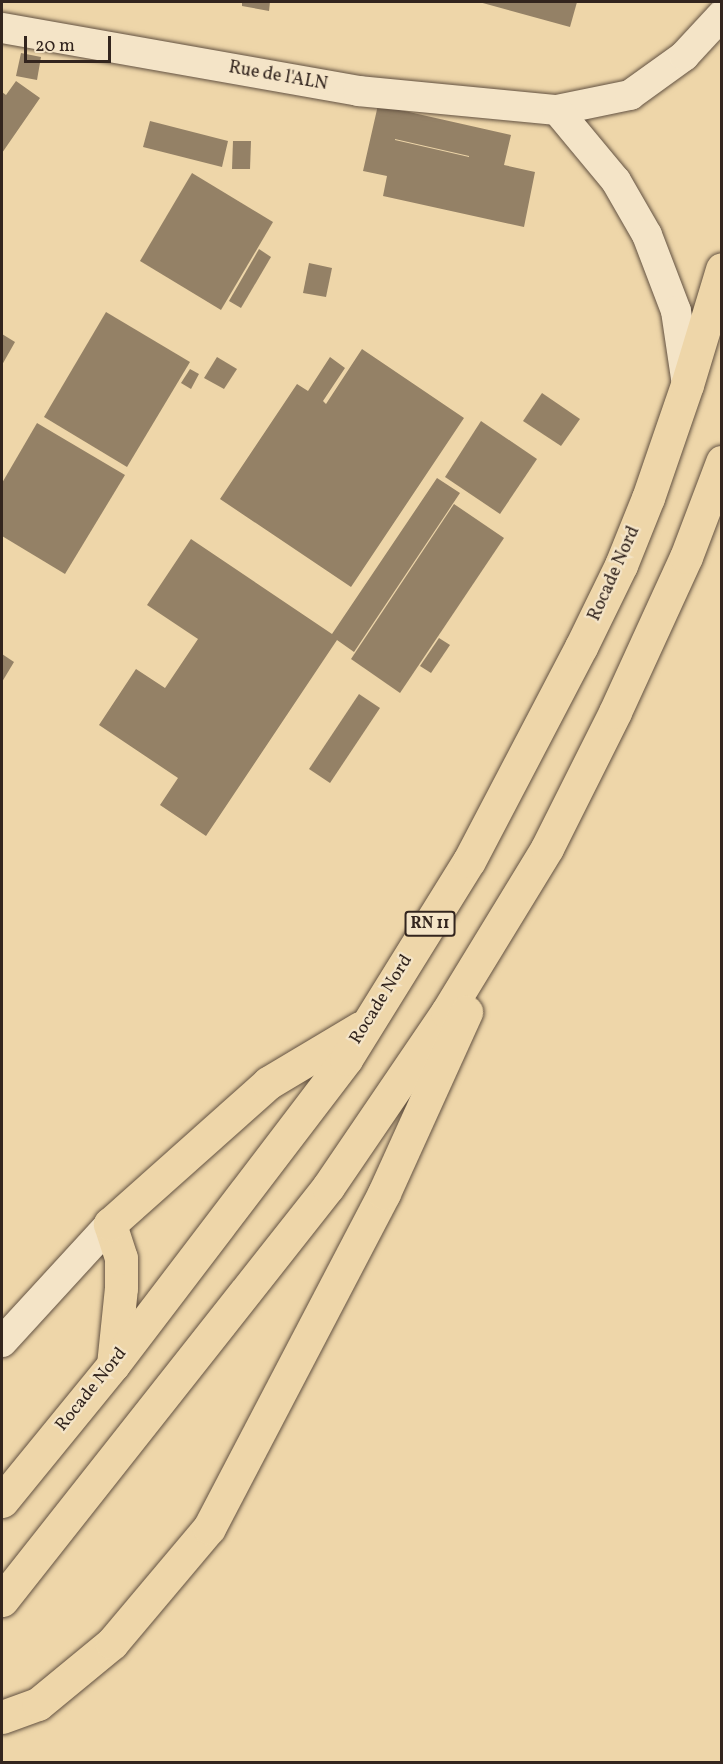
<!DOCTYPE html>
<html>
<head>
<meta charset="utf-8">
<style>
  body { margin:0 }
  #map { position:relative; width:723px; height:1764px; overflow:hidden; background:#eed6a9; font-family:Vollkorn,serif }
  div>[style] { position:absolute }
  .building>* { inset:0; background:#948166 }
  .roads { filter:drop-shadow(0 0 2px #625141) drop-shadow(0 0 2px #625141) }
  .minor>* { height:30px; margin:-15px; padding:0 15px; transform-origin:15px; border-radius:15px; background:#f4e4c7 }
  .highway>* { height:33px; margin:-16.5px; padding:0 16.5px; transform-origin:16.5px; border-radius:16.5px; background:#eed6a9 }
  span { translate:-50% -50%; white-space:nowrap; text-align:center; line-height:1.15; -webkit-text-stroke:4.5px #f4e4c7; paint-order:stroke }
  .shield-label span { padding:2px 4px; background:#f4e4c7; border:2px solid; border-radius:4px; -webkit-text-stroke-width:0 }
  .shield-label { font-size:16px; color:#33251e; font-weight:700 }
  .street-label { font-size:18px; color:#33251e }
  .frame { position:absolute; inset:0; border:3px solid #33251e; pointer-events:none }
  .scale { position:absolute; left:24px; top:36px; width:87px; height:27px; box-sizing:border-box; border:3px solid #33251e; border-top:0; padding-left:8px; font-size:18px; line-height:21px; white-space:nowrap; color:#33251e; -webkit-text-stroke:4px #f4e4c7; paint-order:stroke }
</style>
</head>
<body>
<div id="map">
  <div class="building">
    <i style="clip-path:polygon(242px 2px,270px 2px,269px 11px,242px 6px)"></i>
    <i style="clip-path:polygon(479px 2px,577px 2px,570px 27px)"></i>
    <i style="clip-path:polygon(21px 53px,41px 57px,37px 80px,16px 76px)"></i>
    <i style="clip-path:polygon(16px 81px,40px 98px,2px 153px,2px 92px,6px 95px)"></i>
    <i style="clip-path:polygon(evenodd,378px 105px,511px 135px,504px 165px,535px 172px,524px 227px,383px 196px,387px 176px,363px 171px,378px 105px,395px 139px,469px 156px,469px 157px,395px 140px,395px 139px)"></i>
    <i style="clip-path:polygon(150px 121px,228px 141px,222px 167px,143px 147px)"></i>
    <i style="clip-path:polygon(233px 141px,251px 141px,250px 169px,232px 169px)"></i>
    <i style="clip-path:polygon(192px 173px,273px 222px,221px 310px,140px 261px)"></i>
    <i style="clip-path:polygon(259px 249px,271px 257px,241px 308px,229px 301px)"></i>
    <i style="clip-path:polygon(309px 263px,332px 268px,326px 297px,303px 293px)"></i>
    <i style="clip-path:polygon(106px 312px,190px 362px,127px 467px,44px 417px)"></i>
    <i style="clip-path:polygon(2px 334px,15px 342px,2px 365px)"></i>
    <i style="clip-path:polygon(362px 349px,464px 418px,351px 587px,220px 499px,297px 384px,308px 391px,330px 357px,345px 368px,323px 401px,326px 404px)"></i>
    <i style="clip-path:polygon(217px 357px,237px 369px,224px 389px,204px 378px)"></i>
    <i style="clip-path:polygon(190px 369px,199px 374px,191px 389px,181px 383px)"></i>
    <i style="clip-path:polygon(542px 393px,580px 419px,561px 446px,523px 421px)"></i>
    <i style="clip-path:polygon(481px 421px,537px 459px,500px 514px,445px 477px)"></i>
    <i style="clip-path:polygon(37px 423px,125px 475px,65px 574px,2px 536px,2px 483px)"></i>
    <i style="clip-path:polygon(437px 478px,460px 493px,354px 652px,337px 640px,206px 836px,160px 805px,178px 778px,99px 725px,136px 669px,165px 688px,198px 639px,147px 605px,191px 539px,332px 634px)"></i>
    <i style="clip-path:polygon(454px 504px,504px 538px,400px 693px,351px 659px)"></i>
    <i style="clip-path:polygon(439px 638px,450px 645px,431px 673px,420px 666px)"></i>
    <i style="clip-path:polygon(2px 654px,14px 662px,2px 682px)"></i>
    <i style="clip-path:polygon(359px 694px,380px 708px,330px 783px,309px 769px)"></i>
  </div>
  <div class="roads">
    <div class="minor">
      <i style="left:2px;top:28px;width:362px;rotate:10deg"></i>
      <i style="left:358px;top:91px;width:200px;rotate:5.5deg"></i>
      <i style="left:557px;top:110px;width:75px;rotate:-11.6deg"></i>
      <i style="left:630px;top:95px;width:67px;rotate:-35.8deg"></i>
      <i style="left:684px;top:56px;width:56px;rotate:-47.2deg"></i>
      <i style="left:557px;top:110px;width:92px;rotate:50.3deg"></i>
      <i style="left:616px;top:181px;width:62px;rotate:60.1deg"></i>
      <i style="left:647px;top:235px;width:81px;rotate:69.1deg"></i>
      <i style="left:676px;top:311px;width:75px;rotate:81.5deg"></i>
      <i style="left:2px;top:1342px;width:160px;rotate:-47.5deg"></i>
    </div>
    <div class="highway">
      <i style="left:113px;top:1365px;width:77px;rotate:-84.1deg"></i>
      <i style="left:121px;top:1288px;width:30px;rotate:-90deg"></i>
      <i style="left:121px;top:1258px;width:36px;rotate:-108deg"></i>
      <i style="left:110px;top:1224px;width:212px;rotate:-41.7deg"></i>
      <i style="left:268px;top:1083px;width:107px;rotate:-30.9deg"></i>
      <i style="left:2px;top:1501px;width:176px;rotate:-50.8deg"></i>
      <i style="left:113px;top:1365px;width:385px;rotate:-52.7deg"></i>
      <i style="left:346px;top:1059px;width:233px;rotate:-58.2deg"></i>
      <i style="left:469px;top:861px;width:242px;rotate:-62.4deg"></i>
      <i style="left:581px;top:647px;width:91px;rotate:-64deg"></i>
      <i style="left:621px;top:565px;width:72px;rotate:-68.1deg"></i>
      <i style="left:648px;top:498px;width:120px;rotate:-71deg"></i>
      <i style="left:687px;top:385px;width:121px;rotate:-73.2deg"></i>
      <i style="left:2px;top:1600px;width:526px;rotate:-51.71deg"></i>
      <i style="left:328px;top:1187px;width:212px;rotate:-55.8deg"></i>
      <i style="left:447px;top:1012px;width:192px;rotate:-58.6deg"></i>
      <i style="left:547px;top:848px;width:152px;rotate:-63.4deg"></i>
      <i style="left:615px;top:712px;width:170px;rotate:-65.4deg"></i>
      <i style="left:686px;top:557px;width:102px;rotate:-69.2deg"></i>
      <i style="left:2px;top:1717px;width:38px;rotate:-20deg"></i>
      <i style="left:38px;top:1704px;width:96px;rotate:-39.5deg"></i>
      <i style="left:112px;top:1643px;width:150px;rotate:-49.9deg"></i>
      <i style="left:209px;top:1528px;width:378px;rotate:-62.4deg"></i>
      <i style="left:384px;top:1193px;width:199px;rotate:-65.6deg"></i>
    </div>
  </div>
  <div class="shield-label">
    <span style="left:430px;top:924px">RN 11</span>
  </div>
  <div class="street-label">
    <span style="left:278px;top:77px;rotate:10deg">Rue de l'ALN</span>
    <span style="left:615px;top:574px;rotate:-66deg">Rocade Nord</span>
    <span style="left:382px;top:1000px;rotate:-58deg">Rocade Nord</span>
    <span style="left:92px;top:1390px;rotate:-51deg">Rocade Nord</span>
  </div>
  <div class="frame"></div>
  <div class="scale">20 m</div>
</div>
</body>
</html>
